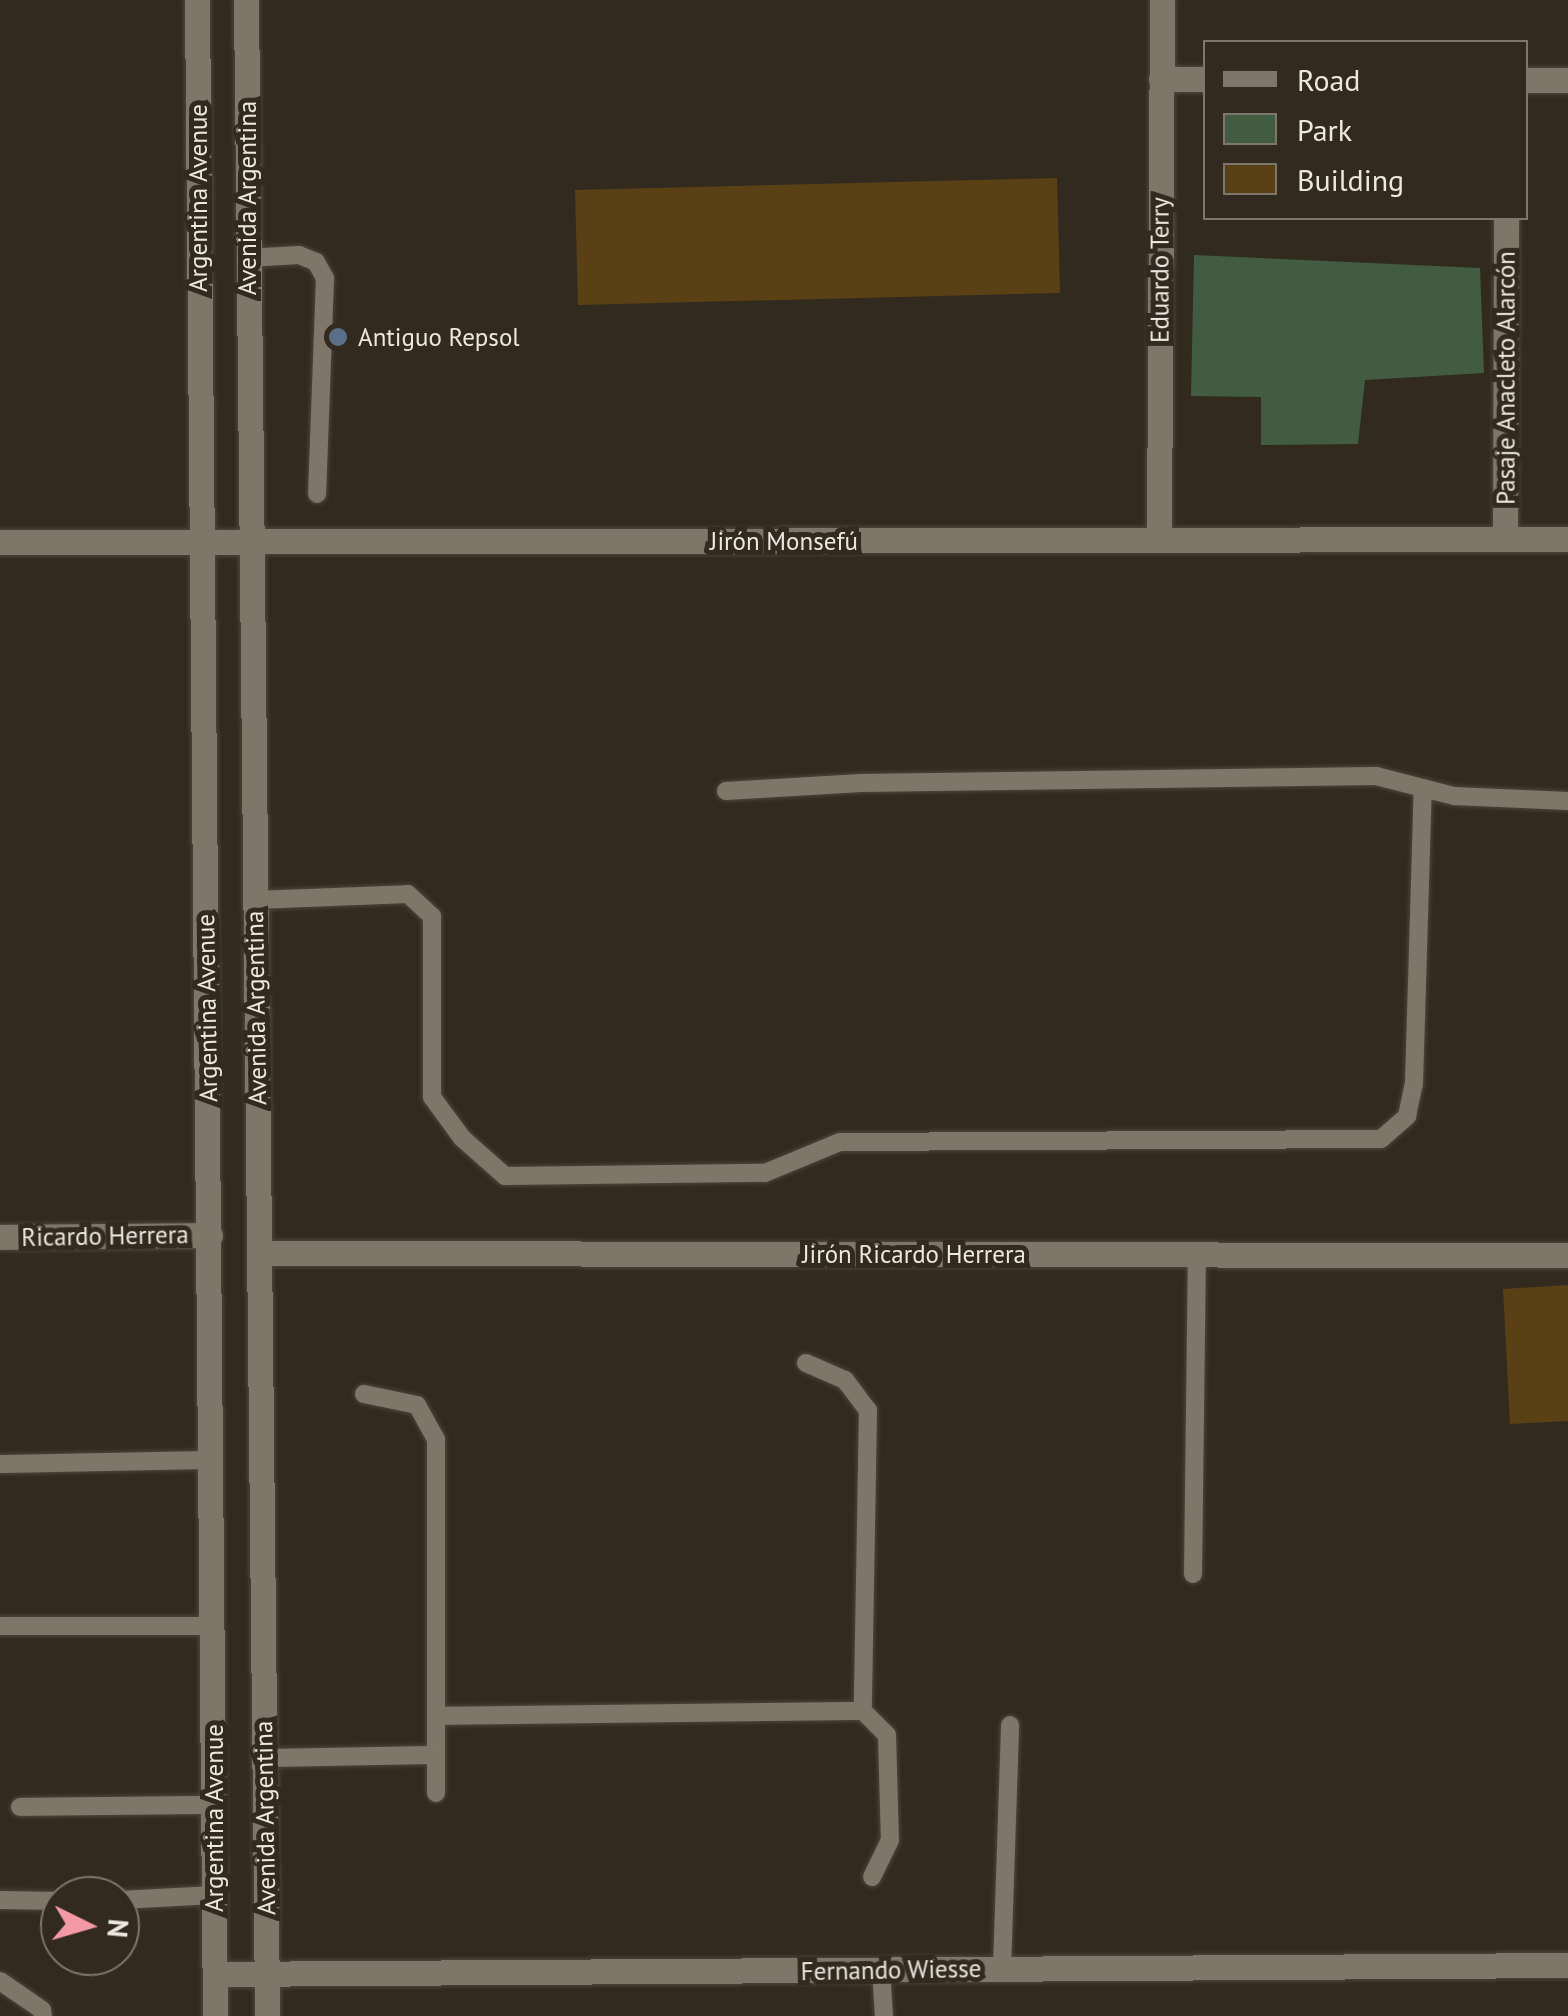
<!DOCTYPE html>
<html>
<head>
<meta charset="utf-8">
<style>
  body { margin:0 }
  #map { position:relative; width:1568px; height:2016px; overflow:hidden; background:#322a1f; font-family:"PT Sans",sans-serif }
  div>[style] { position:absolute }
  .green>* { inset:0; background:#415c40 }
  .building>* { inset:0; background:#5a4115 }
  .roads { filter:drop-shadow(0 0 2px #4c463c) drop-shadow(0 0 2px #4c463c) }
  .service>* { height:18px; margin:-9px; padding:0 9px; transform-origin:9px; border-radius:9px; background:#7f7669 }
  .minor>* { height:25px; margin:-12.5px; padding:0 12.5px; transform-origin:12.5px; border-radius:12.5px; background:#7f7669 }
  .secondary>* { height:25px; margin:-12.5px; padding:0 12.5px; transform-origin:12.5px; border-radius:12.5px; background:#7f7669 }
  .dots>* { width:28px; height:28px; translate:-50% -50%; box-sizing:border-box; border:5px solid #322a1f; border-radius:50% }
  span { translate:-50% -50%; white-space:nowrap; text-align:center; line-height:1.15; -webkit-text-stroke:10px #322a1f; paint-order:stroke }
  .street-label { font-size:25px; color:#ece7df }
  .poi-label { font-size:25px; color:#ece7df }
  .left { translate:0 -50%; text-align:left }
  .legend { position:absolute; left:1203px; top:40px; width:325px; height:180px; box-sizing:border-box; background:#322a1f; border:2px solid #7c766c; margin:0; padding:12px 18px; list-style:none; font-size:30px; color:#ece7df }
  .legend li { display:flex; align-items:center; gap:20px; height:50px }
  .legend b { width:50px; border:2px solid #7c766c }
  .north { position:absolute; left:40px; top:1876px; width:100px; height:100px; box-sizing:border-box; background:#322a1f; border:2px solid #7c766c; border-radius:50%; rotate:95deg; font-size:28px; font-weight:700; line-height:40px; text-align:center; color:#ece7df }
  .north::after { content:''; display:block; margin:auto; width:35px; height:45px; background:#f49aa6; clip-path:polygon(50% 0,100% 100%,50% 72%,0 100%) }
</style>
</head>
<body>
<div id="map">
  <div class="green">
    <i style="clip-path:polygon(1194px 255px,1480px 268px,1484px 373px,1365px 380px,1358px 444px,1261px 445px,1261px 397px,1191px 396px)"></i>
  </div>
  <div class="building">
    <i style="clip-path:polygon(1057px 178px,1060px 293px,578px 305px,575px 190px)"></i>
    <i style="clip-path:polygon(1568px 1285px,1568px 1421px,1510px 1424px,1503px 1289px)"></i>
  </div>
  <div class="roads">
    <div class="service">
      <i style="left:247px;top:258px;width:52px;rotate:-3.3deg"></i>
      <i style="left:299px;top:255px;width:18px;rotate:22deg"></i>
      <i style="left:316px;top:262px;width:18px;rotate:61deg"></i>
      <i style="left:325px;top:278px;width:216px;rotate:92.1deg"></i>
      <i style="left:726px;top:791px;width:135px;rotate:-3.4deg"></i>
      <i style="left:861px;top:783px;width:515px;rotate:-0.78deg"></i>
      <i style="left:1376px;top:776px;width:81px;rotate:14.4deg"></i>
      <i style="left:1454px;top:796px;width:114px;rotate:2.5deg"></i>
      <i style="left:255px;top:900px;width:153px;rotate:-2.2deg"></i>
      <i style="left:408px;top:894px;width:33px;rotate:43deg"></i>
      <i style="left:432px;top:916px;width:181px;rotate:90deg"></i>
      <i style="left:432px;top:1097px;width:51px;rotate:53.8deg"></i>
      <i style="left:462px;top:1138px;width:57px;rotate:41.5deg"></i>
      <i style="left:505px;top:1176px;width:260px;rotate:-0.7deg"></i>
      <i style="left:765px;top:1173px;width:81px;rotate:-22.5deg"></i>
      <i style="left:840px;top:1142px;width:541px;rotate:-0.32deg"></i>
      <i style="left:1381px;top:1139px;width:35px;rotate:-41deg"></i>
      <i style="left:1407px;top:1116px;width:33px;rotate:-78deg"></i>
      <i style="left:1414px;top:1084px;width:296px;rotate:-88.3deg"></i>
      <i style="left:806px;top:1363px;width:43px;rotate:23.6deg"></i>
      <i style="left:845px;top:1380px;width:38px;rotate:53deg"></i>
      <i style="left:868px;top:1410px;width:301px;rotate:91deg"></i>
      <i style="left:364px;top:1394px;width:54px;rotate:11.7deg"></i>
      <i style="left:417px;top:1405px;width:39px;rotate:61deg"></i>
      <i style="left:436px;top:1439px;width:354px;rotate:90deg"></i>
      <i style="left:0;top:1464px;width:211px;rotate:-1.1deg"></i>
      <i style="left:1193px;top:1574px;width:319px;rotate:-89.3deg"></i>
      <i style="left:0;top:1626px;width:213px"></i>
      <i style="left:436px;top:1716px;width:427px;rotate:-0.7deg"></i>
      <i style="left:863px;top:1711px;width:34px;rotate:45deg"></i>
      <i style="left:887px;top:1735px;width:105px;rotate:88.4deg"></i>
      <i style="left:890px;top:1840px;width:41px;rotate:115.9deg"></i>
      <i style="left:264px;top:1758px;width:172px;rotate:-1deg"></i>
      <i style="left:20px;top:1807px;width:194px;rotate:-0.6deg"></i>
      <i style="left:0;top:1900px;width:60px;rotate:1deg"></i>
      <i style="left:120px;top:1900px;width:94px;rotate:-3deg"></i>
      <i style="left:1002px;top:1969px;width:244px;rotate:-88.1deg"></i>
      <i style="left:881px;top:1970px;width:46px;rotate:86.3deg"></i>
      <i style="left:0;top:1981px;width:51px;rotate:34.6deg"></i>
      <i style="left:42px;top:2010px;width:6px;rotate:81deg"></i>
    </div>
    <div class="minor">
      <i style="left:1161px;top:79px;width:45px"></i>
      <i style="left:1526px;top:80px;width:42px"></i>
      <i style="left:1505px;top:539px;width:321px;rotate:-89.8deg"></i>
      <i style="left:1159px;top:540px;width:540px;rotate:-89.68deg"></i>
      <i style="left:0;top:542px;width:1568px;rotate:-0.11deg"></i>
      <i style="left:0;top:1237px;width:210px;rotate:-0.5deg"></i>
      <i style="left:259px;top:1253px;width:1309px;rotate:0.09deg"></i>
      <i style="left:215px;top:1974px;width:1353px;rotate:-0.38deg"></i>
    </div>
    <div class="secondary">
      <i style="left:197px;top:0;width:2016px;rotate:89.49deg"></i>
      <i style="left:246px;top:0;width:2016px;rotate:89.4deg"></i>
    </div>
  </div>
  <div class="dots">
    <i style="left:338px;top:337px;background:#5c6f8a"></i>
  </div>
  <div class="street-label">
    <span style="left:198px;top:198px;rotate:-90deg">Argentina Avenue</span>
    <span style="left:247px;top:198px;rotate:-90deg">Avenida Argentina</span>
    <span style="left:1160px;top:270px;rotate:-90deg">Eduardo Terry</span>
    <span style="left:1506px;top:378px;rotate:-90deg">Pasaje Anacleto Alarcón</span>
    <span style="left:784px;top:541px">Jirón Monsefú</span>
    <span style="left:207px;top:1008px;rotate:-91deg">Argentina Avenue</span>
    <span style="left:256px;top:1008px;rotate:-91deg">Avenida Argentina</span>
    <span style="left:105px;top:1236px;rotate:-1deg">Ricardo Herrera</span>
    <span style="left:914px;top:1254px">Jirón Ricardo Herrera</span>
    <span style="left:214px;top:1818px;rotate:-90deg">Argentina Avenue</span>
    <span style="left:265px;top:1818px;rotate:-91deg">Avenida Argentina</span>
    <span style="left:891px;top:1970px;rotate:-1deg">Fernando Wiesse</span>
  </div>
  <div class="poi-label">
    <span class="left" style="left:358px;top:337px">Antiguo Repsol</span>
  </div>
  <ul class="legend">
  <li><b style="height:12px;background:#7f7669"></b>Road</li>
  <li><b style="height:28px;background:#415c40"></b>Park</li>
  <li><b style="height:28px;background:#5a4115"></b>Building</li>
  </ul>
  <div class="north">N</div>
</div>
</body>
</html>
